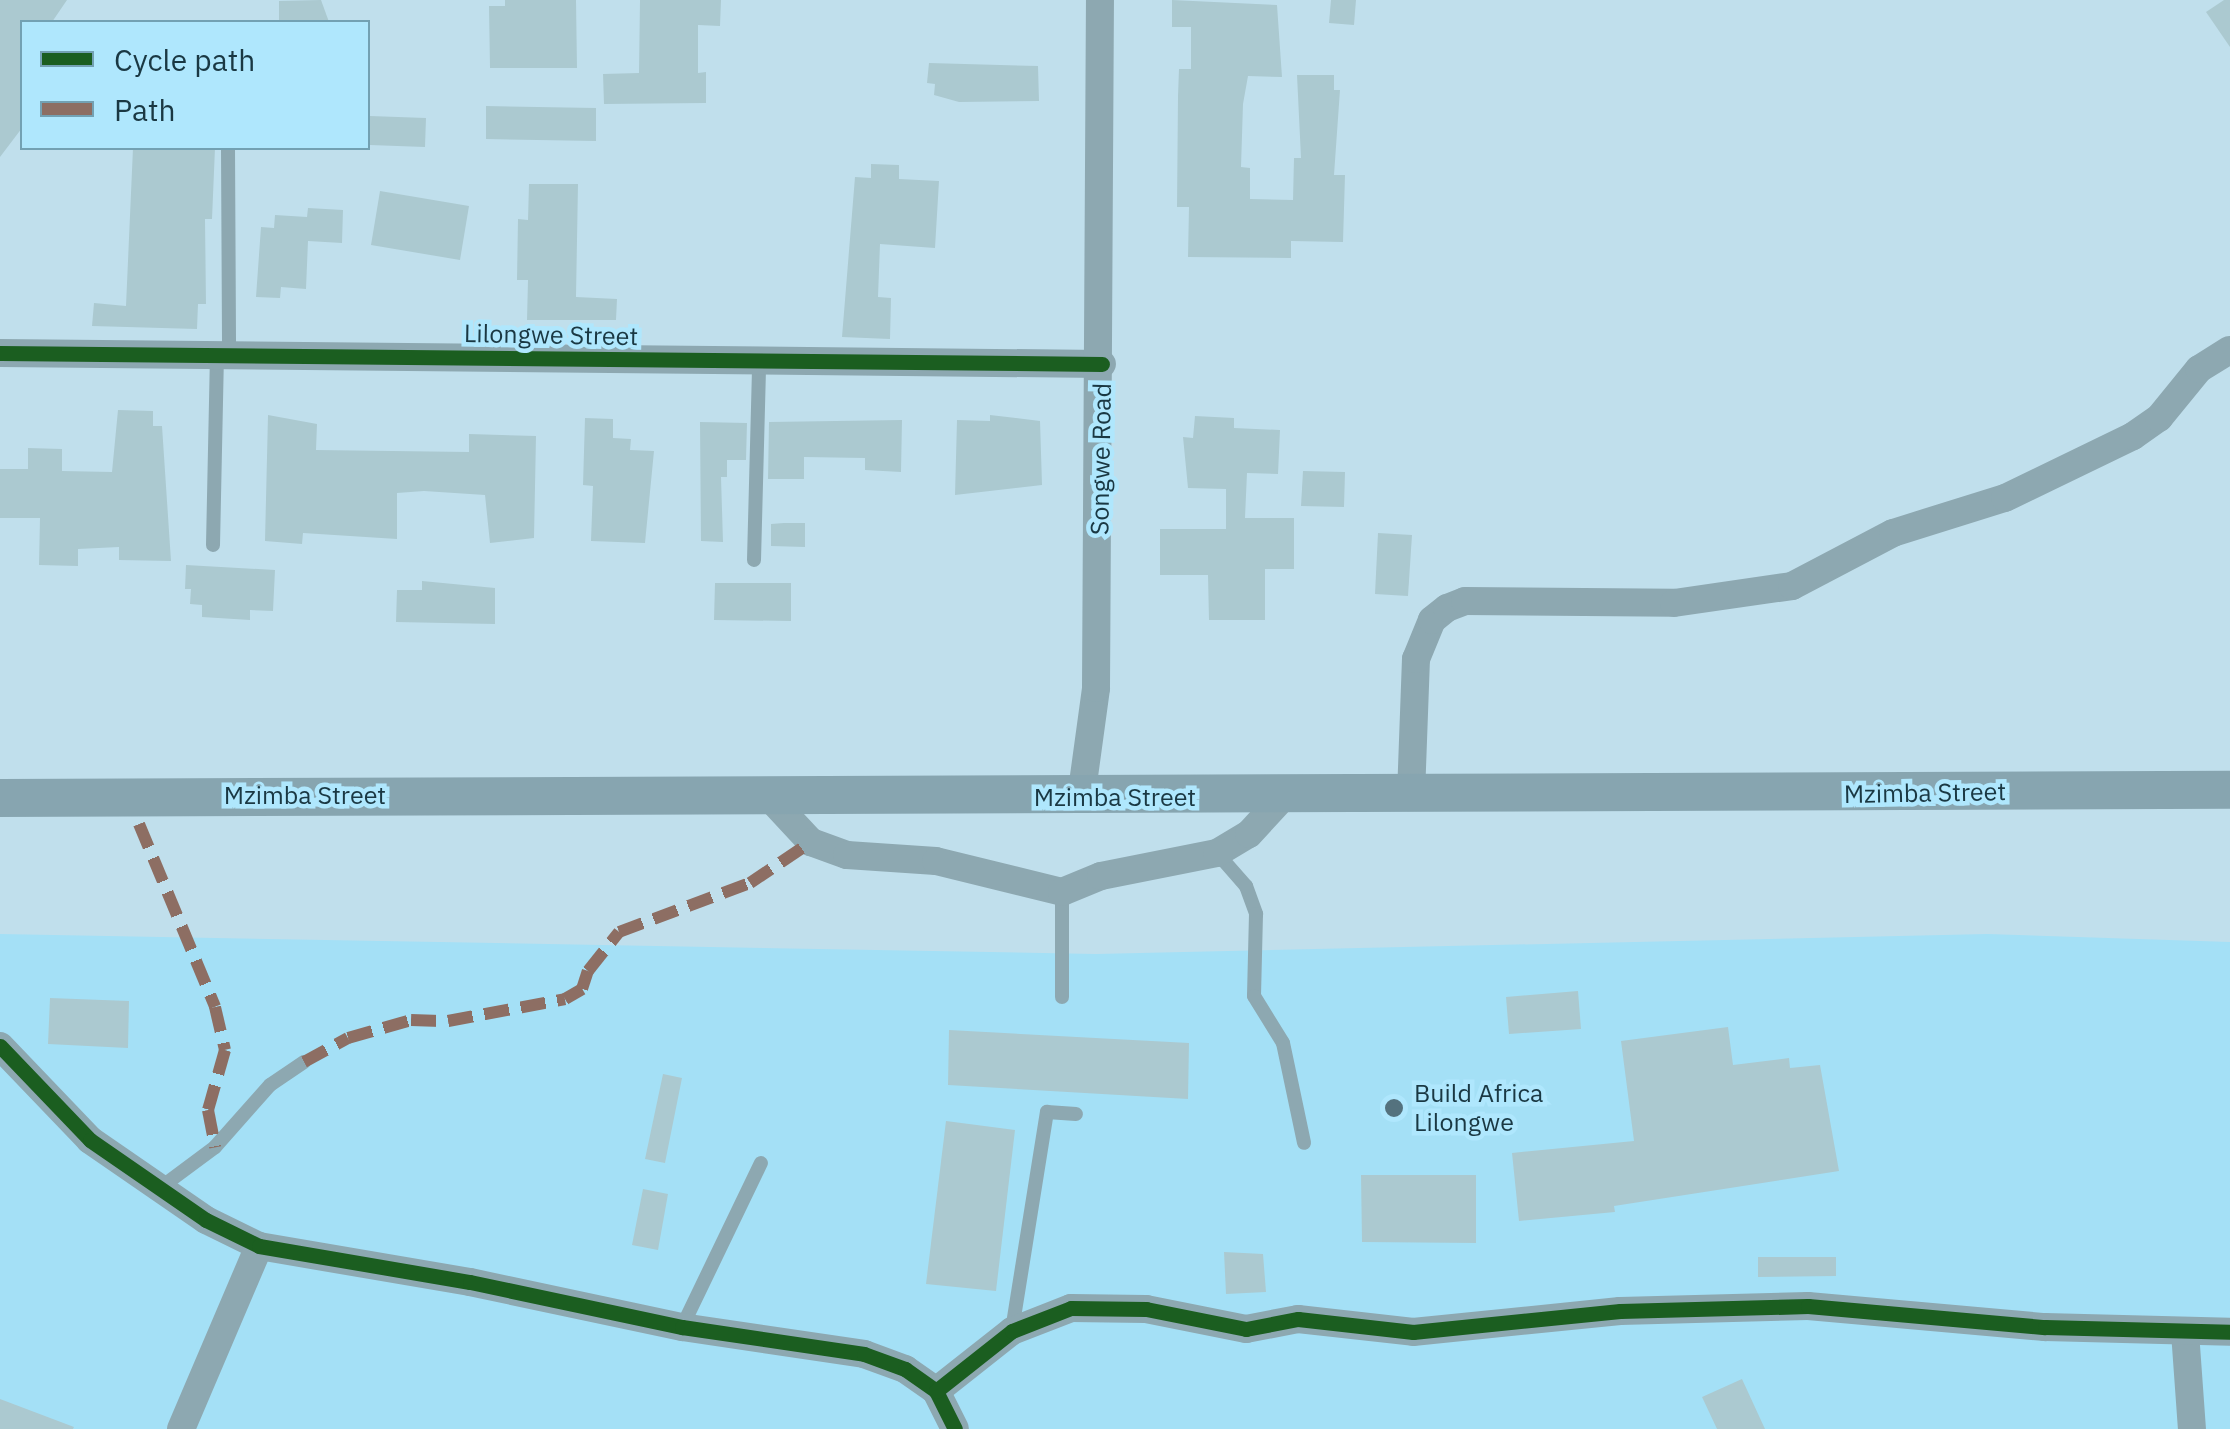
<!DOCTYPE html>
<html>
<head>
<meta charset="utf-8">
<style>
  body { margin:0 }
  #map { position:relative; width:2230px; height:1429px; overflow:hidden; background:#c0dfec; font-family:"IBM Plex Sans",sans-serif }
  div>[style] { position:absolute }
  .built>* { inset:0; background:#a4e0f6 }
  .building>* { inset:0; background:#abc9d0 }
  .service>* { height:14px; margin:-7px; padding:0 7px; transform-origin:7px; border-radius:7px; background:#8da8b1 }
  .minor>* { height:28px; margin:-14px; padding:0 14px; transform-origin:14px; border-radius:14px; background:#8da8b1 }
  .secondary>* { height:38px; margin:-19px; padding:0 19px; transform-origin:19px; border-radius:19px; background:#87a5b0 }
  .quiet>* { height:12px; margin-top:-6px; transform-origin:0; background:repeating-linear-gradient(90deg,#8d6e63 0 25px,transparent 0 37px) }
  .cycleway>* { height:15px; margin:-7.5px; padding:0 7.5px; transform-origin:7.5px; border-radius:7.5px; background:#1b5e20 }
  .dots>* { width:28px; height:28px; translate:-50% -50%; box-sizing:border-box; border:5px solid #afe7fd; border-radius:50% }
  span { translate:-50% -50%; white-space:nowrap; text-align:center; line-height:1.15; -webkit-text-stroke:9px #afe7fd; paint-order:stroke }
  .street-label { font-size:25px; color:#1a3843 }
  .poi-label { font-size:25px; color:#1a3843 }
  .left { translate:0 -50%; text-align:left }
  .legend { position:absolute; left:20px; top:20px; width:350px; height:130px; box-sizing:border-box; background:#afe7fd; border:2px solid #73a1b3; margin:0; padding:12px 18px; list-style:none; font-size:30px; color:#1a3843 }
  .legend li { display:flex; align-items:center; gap:20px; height:50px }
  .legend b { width:50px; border:2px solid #73a1b3 }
</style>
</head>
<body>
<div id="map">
  <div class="built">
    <i style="clip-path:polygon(0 934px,1096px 954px,1987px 934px,2230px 942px,2230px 1429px,0 1429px)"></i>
  </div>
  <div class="building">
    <i style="clip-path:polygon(0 0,67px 0,52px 22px,22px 22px,22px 128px,0 157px)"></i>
    <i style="clip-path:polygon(321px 0,329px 22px,279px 22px,279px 1px)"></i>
    <i style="clip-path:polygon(505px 0,576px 0,577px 68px,490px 68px,489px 6px,505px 6px)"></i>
    <i style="clip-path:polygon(640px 0,721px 0,720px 26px,698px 25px,698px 73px,706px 72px,706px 103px,604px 104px,603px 74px,639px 73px)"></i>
    <i style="clip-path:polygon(1172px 0,1277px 5px,1282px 77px,1248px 76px,1243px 104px,1241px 167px,1250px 168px,1250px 199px,1293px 200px,1294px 158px,1301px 158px,1297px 75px,1334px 75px,1334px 90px,1340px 90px,1334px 175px,1345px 175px,1343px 242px,1291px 241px,1291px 258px,1188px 257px,1189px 207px,1177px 207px,1178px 96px,1179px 69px,1191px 69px,1191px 27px,1172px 27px)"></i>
    <i style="clip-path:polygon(1331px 0,1356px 0,1354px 25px,1329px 23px)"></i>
    <i style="clip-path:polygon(2224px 0,2230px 0,2230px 47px,2206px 12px)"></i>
    <i style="clip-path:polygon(929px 63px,1038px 66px,1039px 101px,959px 102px,934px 95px,935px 84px,927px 83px)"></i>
    <i style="clip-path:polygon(486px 106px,596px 108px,596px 141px,486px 139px)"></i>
    <i style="clip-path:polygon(370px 116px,426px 118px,425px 147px,370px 145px)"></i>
    <i style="clip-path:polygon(133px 148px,215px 148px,212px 219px,205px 219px,206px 304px,198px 304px,197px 329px,92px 326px,94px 303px,126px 306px)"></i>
    <i style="clip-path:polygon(871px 164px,899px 165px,899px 179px,939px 181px,935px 248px,880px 244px,878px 297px,891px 298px,890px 339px,842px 337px,855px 177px,871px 178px)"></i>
    <i style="clip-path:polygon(529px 184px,578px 184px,576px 297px,617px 299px,616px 320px,527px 320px,528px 280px,517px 280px,518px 219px,528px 220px)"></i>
    <i style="clip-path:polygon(380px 191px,469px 206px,460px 260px,371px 245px)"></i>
    <i style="clip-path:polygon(308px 208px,343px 210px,342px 243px,308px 241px,306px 289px,281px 287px,280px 298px,256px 297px,261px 227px,274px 228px,275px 215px,307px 217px)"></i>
    <i style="clip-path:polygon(118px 410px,153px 411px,153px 426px,162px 426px,171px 561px,119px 560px,119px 547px,78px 549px,78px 566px,39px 565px,40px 518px,0 518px,0 469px,28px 469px,28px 448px,62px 449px,62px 471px,112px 472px)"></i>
    <i style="clip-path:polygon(268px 415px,317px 424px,316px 450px,469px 452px,469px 434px,536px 436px,534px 538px,490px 543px,485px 495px,424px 491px,397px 493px,397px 539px,303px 533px,302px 544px,265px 541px)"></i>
    <i style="clip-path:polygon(990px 415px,1040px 421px,1042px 485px,955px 495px,957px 420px,990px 421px)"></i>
    <i style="clip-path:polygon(1195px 416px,1234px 418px,1234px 428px,1280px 430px,1278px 474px,1247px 473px,1245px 518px,1294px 518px,1294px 569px,1265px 569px,1265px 620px,1209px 620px,1208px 575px,1160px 575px,1160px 529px,1226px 529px,1226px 489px,1188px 488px,1183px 437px,1193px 438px)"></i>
    <i style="clip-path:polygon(585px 418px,613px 419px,613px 438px,631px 439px,630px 450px,654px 451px,645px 543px,591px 541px,593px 486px,583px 485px)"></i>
    <i style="clip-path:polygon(902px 420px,901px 472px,865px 470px,865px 458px,804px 457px,804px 479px,768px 479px,769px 422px)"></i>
    <i style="clip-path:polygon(700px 422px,747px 423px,746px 460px,727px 460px,727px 477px,721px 477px,723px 542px,701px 541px)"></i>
    <i style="clip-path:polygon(1303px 471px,1345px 472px,1344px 507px,1301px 506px)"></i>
    <i style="clip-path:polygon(784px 523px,805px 523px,805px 547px,771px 546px,771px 524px)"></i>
    <i style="clip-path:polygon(1378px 533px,1412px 535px,1408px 596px,1375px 594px)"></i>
    <i style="clip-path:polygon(186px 565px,275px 570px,273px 611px,250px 610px,250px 620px,202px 617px,202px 605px,190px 604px,191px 589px,185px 589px)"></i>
    <i style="clip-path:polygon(422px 581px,495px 588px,495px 624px,396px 622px,397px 590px,422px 590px)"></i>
    <i style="clip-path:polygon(715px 583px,791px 583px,791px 621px,714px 620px)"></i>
    <i style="clip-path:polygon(1578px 991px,1581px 1029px,1509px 1034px,1506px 997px)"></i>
    <i style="clip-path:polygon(50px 998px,129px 1001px,128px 1048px,48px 1044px)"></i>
    <i style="clip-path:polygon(1728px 1027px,1733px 1065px,1789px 1058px,1790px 1068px,1820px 1065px,1839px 1171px,1614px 1206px,1615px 1212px,1519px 1221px,1512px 1153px,1634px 1141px,1621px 1041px)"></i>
    <i style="clip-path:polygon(949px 1030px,1189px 1043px,1188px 1099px,948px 1085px)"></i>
    <i style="clip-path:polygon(663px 1074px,682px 1078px,665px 1163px,645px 1159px)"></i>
    <i style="clip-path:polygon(946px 1121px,1015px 1130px,996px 1291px,926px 1284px)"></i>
    <i style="clip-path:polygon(1361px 1175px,1476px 1175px,1476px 1243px,1362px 1242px)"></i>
    <i style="clip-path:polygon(643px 1189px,668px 1194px,658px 1250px,632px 1245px)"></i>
    <i style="clip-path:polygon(1224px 1252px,1263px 1254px,1266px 1292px,1226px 1294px)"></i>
    <i style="clip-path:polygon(1758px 1257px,1836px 1257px,1836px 1276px,1758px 1277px)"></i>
    <i style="clip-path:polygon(1742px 1379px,1765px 1429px,1717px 1429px,1702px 1397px)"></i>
    <i style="clip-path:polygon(0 1399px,74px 1427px,73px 1429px,0 1429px)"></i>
  </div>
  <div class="service">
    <i style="left:228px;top:148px;width:206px;rotate:89.7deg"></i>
    <i style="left:213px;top:545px;width:191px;rotate:-88.8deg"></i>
    <i style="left:754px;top:560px;width:196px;rotate:-88.5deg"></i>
    <i style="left:1217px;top:853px;width:44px;rotate:48.7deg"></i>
    <i style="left:1246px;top:886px;width:30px;rotate:70deg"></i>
    <i style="left:1256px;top:914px;width:82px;rotate:91.4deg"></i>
    <i style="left:1254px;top:996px;width:55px;rotate:58.3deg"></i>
    <i style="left:1283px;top:1043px;width:102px;rotate:78.1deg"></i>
    <i style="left:1062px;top:997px;width:105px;rotate:-90deg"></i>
    <i style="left:160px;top:1188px;width:69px;rotate:-36.7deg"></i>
    <i style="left:215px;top:1147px;width:83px;rotate:-48.4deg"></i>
    <i style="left:270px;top:1085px;width:41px;rotate:-34.1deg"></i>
    <i style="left:682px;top:1327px;width:182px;rotate:-64.3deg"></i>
    <i style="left:1012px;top:1330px;width:221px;rotate:-80.9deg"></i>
    <i style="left:1047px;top:1112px;width:29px;rotate:4deg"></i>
  </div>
  <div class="minor">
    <i style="left:0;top:353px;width:1102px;rotate:0.57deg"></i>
    <i style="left:1411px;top:795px;width:136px;rotate:-87.9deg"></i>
    <i style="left:1416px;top:659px;width:42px;rotate:-67.7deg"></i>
    <i style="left:1432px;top:620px;width:19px;rotate:-39deg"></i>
    <i style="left:1447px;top:608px;width:19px;rotate:-21deg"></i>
    <i style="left:1465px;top:601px;width:209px;rotate:0.5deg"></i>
    <i style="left:1674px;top:603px;width:119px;rotate:-8.2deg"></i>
    <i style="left:1792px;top:586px;width:114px;rotate:-27.7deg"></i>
    <i style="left:1893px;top:533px;width:117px;rotate:-17.4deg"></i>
    <i style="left:2005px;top:498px;width:142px;rotate:-25.8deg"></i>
    <i style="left:2133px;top:436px;width:32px;rotate:-35deg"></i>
    <i style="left:2159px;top:418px;width:63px;rotate:-50.8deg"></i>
    <i style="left:2199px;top:369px;width:36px;rotate:-32deg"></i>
    <i style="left:769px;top:797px;width:62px;rotate:47deg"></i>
    <i style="left:811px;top:842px;width:38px;rotate:20deg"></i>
    <i style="left:847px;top:855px;width:89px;rotate:3.9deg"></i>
    <i style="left:936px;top:861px;width:130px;rotate:13.8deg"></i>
    <i style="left:1062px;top:892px;width:42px;rotate:-22.3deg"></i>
    <i style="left:1101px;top:876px;width:118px;rotate:-11.2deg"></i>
    <i style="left:1217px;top:853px;width:37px;rotate:-31deg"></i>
    <i style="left:1249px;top:834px;width:52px;rotate:-47.4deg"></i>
    <i style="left:1081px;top:798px;width:111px;rotate:-82.2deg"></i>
    <i style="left:1096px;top:688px;width:688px;rotate:-89.67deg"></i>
    <i style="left:0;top:1046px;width:130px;rotate:46.2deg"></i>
    <i style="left:90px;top:1140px;width:141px;rotate:34.6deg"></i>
    <i style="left:206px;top:1220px;width:59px;rotate:26.1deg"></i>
    <i style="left:259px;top:1246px;width:214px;rotate:9.7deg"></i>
    <i style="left:470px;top:1282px;width:217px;rotate:12deg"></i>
    <i style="left:682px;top:1327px;width:184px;rotate:8.4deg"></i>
    <i style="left:864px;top:1354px;width:44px;rotate:20.1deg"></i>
    <i style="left:905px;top:1369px;width:38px;rotate:35deg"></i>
    <i style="left:936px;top:1391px;width:42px;rotate:63.4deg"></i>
    <i style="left:2185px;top:1332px;width:97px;rotate:85.9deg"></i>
    <i style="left:936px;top:1391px;width:97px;rotate:-38.3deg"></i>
    <i style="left:1012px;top:1331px;width:63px;rotate:-21.3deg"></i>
    <i style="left:1071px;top:1308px;width:75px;rotate:0.8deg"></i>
    <i style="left:1146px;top:1309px;width:102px;rotate:11.3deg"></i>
    <i style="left:1246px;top:1329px;width:53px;rotate:-10.9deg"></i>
    <i style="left:1298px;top:1319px;width:116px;rotate:6.4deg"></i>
    <i style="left:1413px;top:1332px;width:208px;rotate:-5.8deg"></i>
    <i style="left:1620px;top:1311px;width:188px;rotate:-1.5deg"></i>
    <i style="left:1808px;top:1306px;width:238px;rotate:5.1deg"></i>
    <i style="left:2045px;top:1327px;width:185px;rotate:1.5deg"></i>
    <i style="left:181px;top:1429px;width:199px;rotate:-66.9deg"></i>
  </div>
  <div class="secondary">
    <i style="left:0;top:798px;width:2230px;rotate:-0.21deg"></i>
  </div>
  <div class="quiet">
    <i style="left:139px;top:824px;width:198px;rotate:67.4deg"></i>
    <i style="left:215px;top:1007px;width:44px;rotate:76.9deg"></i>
    <i style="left:225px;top:1050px;width:62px;rotate:105.8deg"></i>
    <i style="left:208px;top:1110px;width:38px;rotate:79deg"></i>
    <i style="left:304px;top:1062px;width:50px;rotate:-28.6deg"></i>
    <i style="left:348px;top:1038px;width:66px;rotate:-15.9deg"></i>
    <i style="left:411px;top:1020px;width:37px;rotate:2deg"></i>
    <i style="left:448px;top:1021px;width:119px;rotate:-10.6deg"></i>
    <i style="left:565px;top:999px;width:20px;rotate:-30deg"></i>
    <i style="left:582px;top:989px;width:19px;rotate:-72deg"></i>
    <i style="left:588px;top:971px;width:50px;rotate:-51.5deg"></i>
    <i style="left:619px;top:932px;width:140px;rotate:-20.5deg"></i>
    <i style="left:750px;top:883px;width:73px;rotate:-33.9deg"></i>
  </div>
  <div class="cycleway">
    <i style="left:0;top:353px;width:1102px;rotate:0.57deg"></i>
    <i style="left:0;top:1046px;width:130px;rotate:46.2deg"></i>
    <i style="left:90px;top:1140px;width:141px;rotate:34.6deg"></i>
    <i style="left:206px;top:1220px;width:59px;rotate:26.1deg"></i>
    <i style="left:259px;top:1246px;width:214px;rotate:9.7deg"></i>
    <i style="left:470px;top:1282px;width:217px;rotate:12deg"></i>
    <i style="left:682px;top:1327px;width:184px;rotate:8.4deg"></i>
    <i style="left:864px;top:1354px;width:44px;rotate:20.1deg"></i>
    <i style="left:905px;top:1369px;width:38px;rotate:35deg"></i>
    <i style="left:936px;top:1391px;width:42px;rotate:63.4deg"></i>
    <i style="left:936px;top:1391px;width:97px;rotate:-38.3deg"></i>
    <i style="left:1012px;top:1331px;width:63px;rotate:-21.3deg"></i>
    <i style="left:1071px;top:1308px;width:75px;rotate:0.8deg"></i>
    <i style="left:1146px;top:1309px;width:102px;rotate:11.3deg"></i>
    <i style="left:1246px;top:1329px;width:53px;rotate:-10.9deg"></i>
    <i style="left:1298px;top:1319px;width:116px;rotate:6.4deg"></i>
    <i style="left:1413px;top:1332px;width:208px;rotate:-5.8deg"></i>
    <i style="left:1620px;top:1311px;width:188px;rotate:-1.5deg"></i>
    <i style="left:1808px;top:1306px;width:238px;rotate:5.1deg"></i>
    <i style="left:2045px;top:1327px;width:185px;rotate:1.5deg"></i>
  </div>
  <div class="dots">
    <i style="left:1394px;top:1108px;background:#54727e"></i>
  </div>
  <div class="street-label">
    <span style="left:551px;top:335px;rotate:1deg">Lilongwe Street</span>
    <span style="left:1101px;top:459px;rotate:-89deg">Songwe Road</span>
    <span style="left:1925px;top:793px;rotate:-1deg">Mzimba Street</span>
    <span style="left:305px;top:795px">Mzimba Street</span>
    <span style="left:1115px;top:797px">Mzimba Street</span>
  </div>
  <div class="poi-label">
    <span class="left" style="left:1414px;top:1108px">Build Africa<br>Lilongwe</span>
  </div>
  <ul class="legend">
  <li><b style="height:12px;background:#1b5e20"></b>Cycle path</li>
  <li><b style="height:12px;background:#8d6e63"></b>Path</li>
  </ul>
</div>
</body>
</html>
